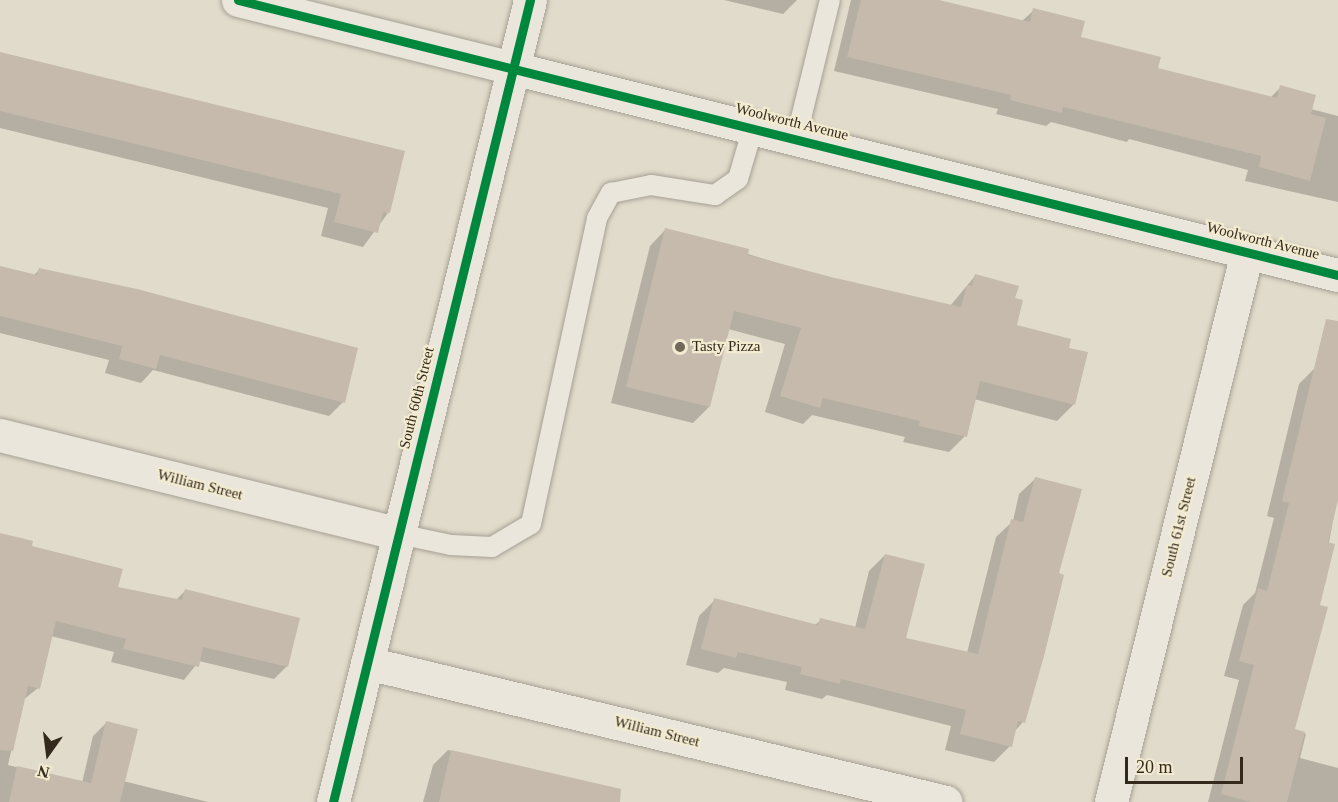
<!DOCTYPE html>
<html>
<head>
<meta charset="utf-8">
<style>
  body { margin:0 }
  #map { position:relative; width:1338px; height:802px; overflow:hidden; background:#e1dbcb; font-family:Georgia,serif }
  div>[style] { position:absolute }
  .shadow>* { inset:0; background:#0003 }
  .building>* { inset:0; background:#c5baac }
  .roads { filter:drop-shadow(0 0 2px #a6a094) drop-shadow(0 0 2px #a6a094) }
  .lane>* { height:20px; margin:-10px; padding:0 10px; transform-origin:10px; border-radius:10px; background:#eae6dc }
  .street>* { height:33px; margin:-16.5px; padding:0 16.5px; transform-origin:16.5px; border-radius:16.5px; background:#eae6dc }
  .secondary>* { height:33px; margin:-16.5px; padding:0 16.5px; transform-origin:16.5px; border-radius:16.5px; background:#eae6dc }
  .cycleway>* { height:9px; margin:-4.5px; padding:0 4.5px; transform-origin:4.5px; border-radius:4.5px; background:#00873e }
  .dots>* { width:16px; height:16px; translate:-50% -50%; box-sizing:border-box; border:3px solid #f3ebd0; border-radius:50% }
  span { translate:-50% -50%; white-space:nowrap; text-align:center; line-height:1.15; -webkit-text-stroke:4.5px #f3ebd0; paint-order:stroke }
  .street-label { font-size:15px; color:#34291d }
  .poi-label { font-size:15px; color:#34291d }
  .left { translate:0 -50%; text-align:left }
  .north { position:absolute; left:18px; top:724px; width:60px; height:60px; -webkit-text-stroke:4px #f3ebd0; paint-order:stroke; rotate:194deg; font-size:16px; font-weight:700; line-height:24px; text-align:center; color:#34291d }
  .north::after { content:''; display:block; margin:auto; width:21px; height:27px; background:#34291d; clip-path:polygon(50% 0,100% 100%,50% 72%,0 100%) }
  .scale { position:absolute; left:1125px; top:757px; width:118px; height:27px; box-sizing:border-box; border:3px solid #34291d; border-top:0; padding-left:8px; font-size:18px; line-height:21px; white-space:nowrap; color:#34291d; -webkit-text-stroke:4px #f3ebd0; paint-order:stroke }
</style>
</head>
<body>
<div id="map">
  <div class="shadow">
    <i style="clip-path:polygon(724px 0,797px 0,783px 14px)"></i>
    <i style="clip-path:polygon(851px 0,928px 0,1022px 21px,1034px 10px,1079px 38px,1156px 69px,1270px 98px,1281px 87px,1311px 109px,1338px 116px,1338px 202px,1245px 181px,1248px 170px,1129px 139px,1127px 142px,1051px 122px,1046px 126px,996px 114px,998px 109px,834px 71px)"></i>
    <i style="clip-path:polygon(0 54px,388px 213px,363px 247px,321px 236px,328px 208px,0 128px)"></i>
    <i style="clip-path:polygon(666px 229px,830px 279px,950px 306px,975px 276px,1013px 299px,1015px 326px,1067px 349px,1073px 405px,1057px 421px,974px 399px,965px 436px,949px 452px,903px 442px,905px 437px,812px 415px,803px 424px,765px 412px,785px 344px,728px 329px,709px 407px,693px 423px,611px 403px,650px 246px)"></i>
    <i style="clip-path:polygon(0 267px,33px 276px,39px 270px,343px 402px,329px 416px,153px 370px,141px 383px,105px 373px,109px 360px,0 333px)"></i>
    <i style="clip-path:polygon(1315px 368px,1338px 374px,1338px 494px,1294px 730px,1306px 734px,1300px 758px,1338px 768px,1338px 802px,1208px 802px,1239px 680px,1224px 676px,1243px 605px,1255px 593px,1274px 518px,1267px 516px,1299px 384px)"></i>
    <i style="clip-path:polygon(1035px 479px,1058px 574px,1023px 722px,1014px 732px,1010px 746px,994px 762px,945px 750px,951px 726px,827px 695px,822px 699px,785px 690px,787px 682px,724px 668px,718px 673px,686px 665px,699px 616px,715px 600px,815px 625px,821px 620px,855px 628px,869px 571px,885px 555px,905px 639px,967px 653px,996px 537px,1013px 521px,1019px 494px)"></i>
    <i style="clip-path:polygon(0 534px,117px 588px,176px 600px,185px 591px,287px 666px,274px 679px,199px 661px,184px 680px,111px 662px,114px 652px,51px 636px,38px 688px,23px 700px,8px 765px,82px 783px,93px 736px,106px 723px,123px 781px,208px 802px,0 802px)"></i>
    <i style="clip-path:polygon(448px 750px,571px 779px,565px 802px,423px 802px,433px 765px)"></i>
  </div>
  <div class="building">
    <i style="clip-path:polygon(861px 0,939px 0,1030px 22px,1033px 8px,1085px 21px,1081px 37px,1161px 57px,1158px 68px,1277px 98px,1280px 85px,1316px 95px,1311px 114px,1326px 118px,1310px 181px,1259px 167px,1261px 156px,1063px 107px,1062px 113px,1010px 100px,1011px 95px,847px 57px)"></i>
    <i style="clip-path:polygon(0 52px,405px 151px,390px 213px,383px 212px,378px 233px,334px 222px,341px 194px,0 111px)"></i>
    <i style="clip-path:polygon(665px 228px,749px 249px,748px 255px,831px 277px,961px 307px,967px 285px,972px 286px,975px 274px,1019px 286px,1015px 298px,1023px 300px,1017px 325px,1071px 339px,1069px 348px,1088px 352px,1075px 405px,980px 381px,967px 437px,919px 426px,920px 421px,823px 398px,820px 408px,780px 396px,801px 328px,734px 311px,710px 407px,626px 387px)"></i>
    <i style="clip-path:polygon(0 266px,37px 275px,39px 268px,137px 289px,358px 348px,345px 403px,160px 355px,156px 369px,119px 359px,122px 346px,0 316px)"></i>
    <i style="clip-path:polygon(1326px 319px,1338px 321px,1338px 500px,1328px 542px,1335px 544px,1320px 605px,1328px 607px,1295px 729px,1305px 732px,1287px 802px,1251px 802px,1221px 794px,1254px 665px,1239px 661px,1258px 588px,1267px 591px,1289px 503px,1282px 501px)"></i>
    <i style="clip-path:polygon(1035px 477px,1082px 489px,1059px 573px,1064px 575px,1044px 656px,1025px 723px,1018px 721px,1012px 747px,960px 734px,966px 710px,841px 679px,840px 684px,800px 674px,802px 667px,738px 652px,736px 658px,701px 649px,714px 598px,818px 625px,820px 618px,865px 629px,885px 554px,925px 564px,906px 638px,978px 654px,1011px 519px,1023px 522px)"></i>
    <i style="clip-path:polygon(0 533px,33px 541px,32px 546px,123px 569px,118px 587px,182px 600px,185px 589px,300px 618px,288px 667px,203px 647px,199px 667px,123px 649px,126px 639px,56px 621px,40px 689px,28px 686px,13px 751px,0 750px)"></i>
    <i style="clip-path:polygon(106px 721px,138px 729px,120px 802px,9px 802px,17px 766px,91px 783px)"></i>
    <i style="clip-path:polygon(451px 750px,621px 789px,620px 802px,439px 802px)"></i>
  </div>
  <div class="roads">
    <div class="lane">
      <i style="left:796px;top:139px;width:143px;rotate:-76.3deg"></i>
      <i style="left:399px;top:534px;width:53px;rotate:11.9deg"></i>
      <i style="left:451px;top:545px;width:41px;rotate:2.8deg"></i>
      <i style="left:492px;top:547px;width:45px;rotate:-30.5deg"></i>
      <i style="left:531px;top:524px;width:313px;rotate:-77.8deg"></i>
      <i style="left:597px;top:218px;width:29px;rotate:-61deg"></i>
      <i style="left:611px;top:193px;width:41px;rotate:-11.3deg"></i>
      <i style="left:651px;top:185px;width:65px;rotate:8.9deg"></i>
      <i style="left:715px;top:195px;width:28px;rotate:-35deg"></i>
      <i style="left:738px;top:179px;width:53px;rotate:-73.6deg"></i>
    </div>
    <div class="street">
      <i style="left:238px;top:0;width:283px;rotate:13.9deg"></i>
      <i style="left:0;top:435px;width:411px;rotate:13.9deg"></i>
      <i style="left:367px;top:663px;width:595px;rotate:13.5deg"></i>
      <i style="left:1111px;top:802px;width:567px;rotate:-76.11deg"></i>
    </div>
    <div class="secondary">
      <i style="left:513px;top:68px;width:851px;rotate:14.09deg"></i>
      <i style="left:333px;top:802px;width:826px;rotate:-76.2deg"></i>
    </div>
  </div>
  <div class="cycleway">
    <i style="left:238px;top:0;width:1134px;rotate:14.04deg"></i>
    <i style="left:333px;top:802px;width:826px;rotate:-76.2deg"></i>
  </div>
  <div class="dots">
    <i style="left:680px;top:347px;background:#71675a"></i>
  </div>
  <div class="street-label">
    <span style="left:792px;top:122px;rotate:14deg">Woolworth Avenue</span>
    <span style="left:1263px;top:241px;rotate:14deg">Woolworth Avenue</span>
    <span style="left:417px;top:398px;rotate:-76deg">South 60th Street</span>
    <span style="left:200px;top:485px;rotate:14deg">William Street</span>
    <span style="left:1179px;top:527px;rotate:-76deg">South 61st Street</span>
    <span style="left:657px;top:732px;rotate:14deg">William Street</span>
  </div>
  <div class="poi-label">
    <span class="left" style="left:692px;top:347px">Tasty Pizza</span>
  </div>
  <div class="north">N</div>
  <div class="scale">20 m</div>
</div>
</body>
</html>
